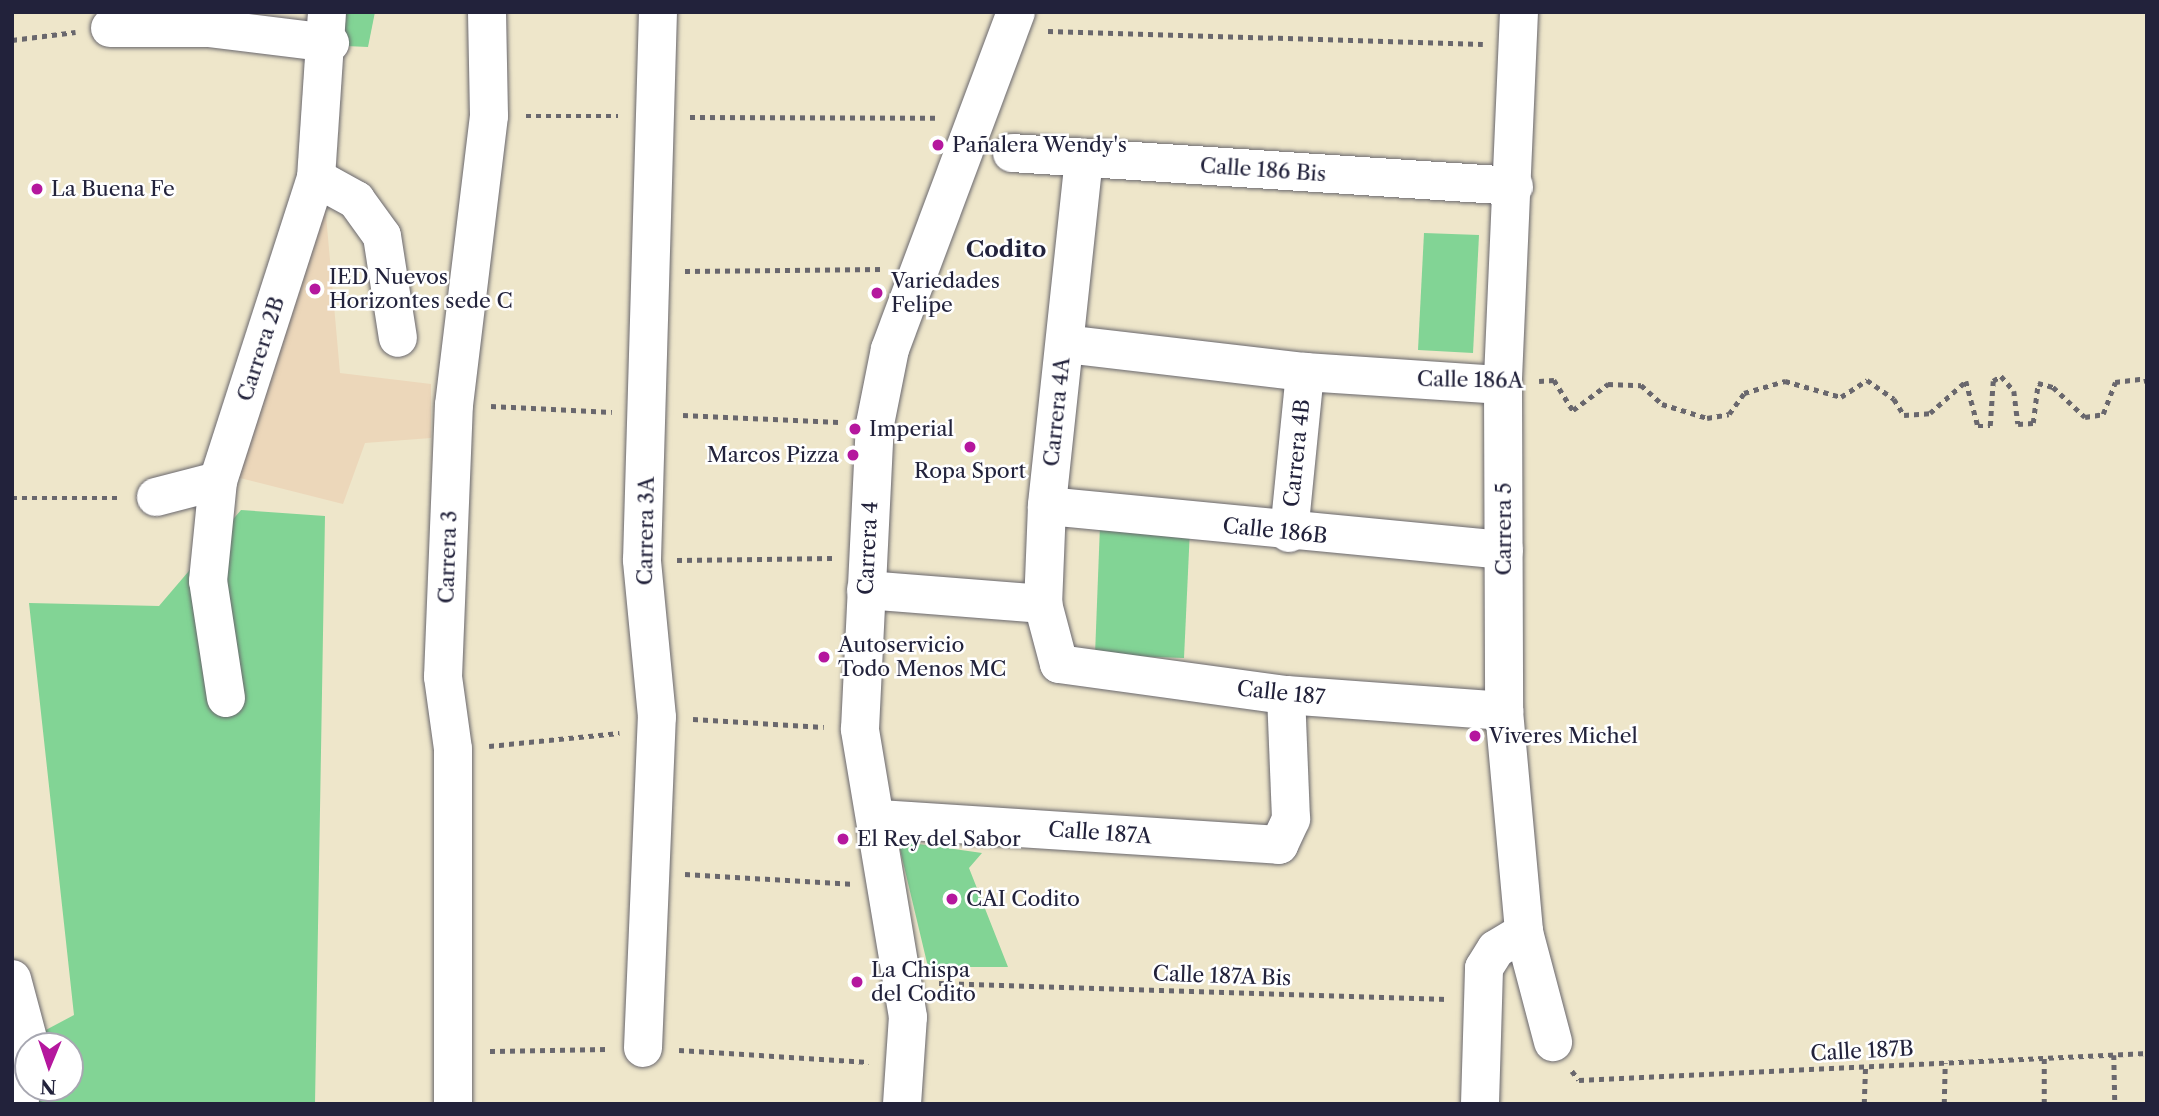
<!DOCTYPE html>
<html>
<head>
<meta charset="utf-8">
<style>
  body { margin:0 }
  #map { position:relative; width:2159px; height:1116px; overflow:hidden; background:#eee6ca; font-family:"Libre Caslon Text",serif }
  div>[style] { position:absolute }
  .built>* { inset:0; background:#ecd7ba }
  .green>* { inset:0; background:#82d495 }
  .path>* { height:4.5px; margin-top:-2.25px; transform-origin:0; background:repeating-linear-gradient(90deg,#69676d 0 5px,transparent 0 10px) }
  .roads { filter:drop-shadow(0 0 2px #69676d) drop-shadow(0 0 2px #69676d) }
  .minor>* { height:38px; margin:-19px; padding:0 19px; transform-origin:19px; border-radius:19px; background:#fff }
  .dots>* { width:19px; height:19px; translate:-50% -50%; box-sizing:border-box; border:4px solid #fff; border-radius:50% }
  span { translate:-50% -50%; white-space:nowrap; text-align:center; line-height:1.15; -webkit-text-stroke:5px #fff; paint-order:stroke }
  .poi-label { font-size:21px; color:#22223b }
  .left { translate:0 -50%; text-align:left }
  .right { translate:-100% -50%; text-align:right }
  .street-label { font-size:21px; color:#22223b }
  .neighbourhood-label { font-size:23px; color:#22223b; font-weight:700 }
  .frame { position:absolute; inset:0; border:14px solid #22223b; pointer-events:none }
  .north { position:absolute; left:14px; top:1032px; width:70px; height:70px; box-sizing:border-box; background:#fff; border:2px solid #a7a7b1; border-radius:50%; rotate:182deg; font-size:19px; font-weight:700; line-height:28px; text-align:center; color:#22223b }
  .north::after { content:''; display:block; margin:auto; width:24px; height:32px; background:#b5179e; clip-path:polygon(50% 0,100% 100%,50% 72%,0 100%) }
</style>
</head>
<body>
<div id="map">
  <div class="built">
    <i style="clip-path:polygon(325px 204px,340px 373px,431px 384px,431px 438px,365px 443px,343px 504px,236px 477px)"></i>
  </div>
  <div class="green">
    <i style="clip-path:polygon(344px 12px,375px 12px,368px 47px,346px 46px)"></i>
    <i style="clip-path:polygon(1424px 233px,1479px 235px,1473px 353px,1418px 350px)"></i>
    <i style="clip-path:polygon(evenodd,241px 510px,325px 516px,315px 1104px,12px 1104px,12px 1048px,74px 1015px,29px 603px,159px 606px,241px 510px,28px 1046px,70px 1046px,70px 1088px,28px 1088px,28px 1046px)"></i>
    <i style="clip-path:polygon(1100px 525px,1190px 529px,1184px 658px,1095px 655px)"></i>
    <i style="clip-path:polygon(898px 841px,982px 853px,969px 868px,1008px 967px,928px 967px)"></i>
  </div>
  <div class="path">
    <i style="left:1048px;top:31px;width:435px;rotate:1.7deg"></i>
    <i style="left:12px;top:40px;width:64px;rotate:-7.2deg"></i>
    <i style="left:526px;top:116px;width:92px"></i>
    <i style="left:690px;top:117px;width:247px;rotate:0.2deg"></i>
    <i style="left:685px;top:271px;width:198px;rotate:-0.6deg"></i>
    <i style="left:1539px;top:381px;width:15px;rotate:-4deg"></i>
    <i style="left:1554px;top:380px;width:36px;rotate:58deg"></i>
    <i style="left:1573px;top:410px;width:44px;rotate:-36.6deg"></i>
    <i style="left:1608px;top:384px;width:33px;rotate:2deg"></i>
    <i style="left:1641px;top:385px;width:28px;rotate:42deg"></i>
    <i style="left:1662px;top:404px;width:47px;rotate:17.3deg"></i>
    <i style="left:1707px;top:418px;width:22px;rotate:-10deg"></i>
    <i style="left:1729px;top:414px;width:26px;rotate:-54deg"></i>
    <i style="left:1744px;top:393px;width:43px;rotate:-16.3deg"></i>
    <i style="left:1785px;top:381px;width:58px;rotate:15.9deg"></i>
    <i style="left:1841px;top:397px;width:31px;rotate:-33deg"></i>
    <i style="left:1867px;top:380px;width:33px;rotate:35deg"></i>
    <i style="left:1894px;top:399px;width:19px;rotate:58deg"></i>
    <i style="left:1904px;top:415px;width:26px;rotate:-4deg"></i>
    <i style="left:1930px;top:413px;width:48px;rotate:-41.6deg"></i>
    <i style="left:1966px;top:381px;width:47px;rotate:75.1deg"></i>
    <i style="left:1978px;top:426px;width:12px"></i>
    <i style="left:1990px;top:426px;width:45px;rotate:-86.2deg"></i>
    <i style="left:1993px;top:381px;width:9px;rotate:-32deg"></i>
    <i style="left:2001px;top:376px;width:20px;rotate:49deg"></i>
    <i style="left:2014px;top:391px;width:33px;rotate:83deg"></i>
    <i style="left:2018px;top:424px;width:15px;rotate:-4deg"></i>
    <i style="left:2033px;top:423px;width:40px;rotate:-82.9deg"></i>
    <i style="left:2038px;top:383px;width:16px;rotate:15deg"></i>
    <i style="left:2053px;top:387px;width:44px;rotate:43.2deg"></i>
    <i style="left:2085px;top:417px;width:18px;rotate:-9deg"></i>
    <i style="left:2103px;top:414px;width:34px;rotate:-69deg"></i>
    <i style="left:2115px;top:382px;width:31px;rotate:-7deg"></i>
    <i style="left:2146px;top:378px;width:5px;rotate:79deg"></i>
    <i style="left:491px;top:406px;width:121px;rotate:2.8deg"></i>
    <i style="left:683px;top:415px;width:156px;rotate:2.6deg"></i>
    <i style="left:12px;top:498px;width:108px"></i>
    <i style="left:677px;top:560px;width:155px;rotate:-0.7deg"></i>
    <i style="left:693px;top:719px;width:131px;rotate:3.5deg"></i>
    <i style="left:489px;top:746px;width:131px;rotate:-5.7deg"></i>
    <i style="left:685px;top:874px;width:166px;rotate:3.4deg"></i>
    <i style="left:939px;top:983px;width:509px;rotate:1.8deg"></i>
    <i style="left:679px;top:1050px;width:190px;rotate:3.6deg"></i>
    <i style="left:490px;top:1051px;width:117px;rotate:-1deg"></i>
    <i style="left:2114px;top:1055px;width:49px;rotate:88.8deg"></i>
    <i style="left:1572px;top:1071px;width:11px;rotate:52deg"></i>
    <i style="left:1579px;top:1080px;width:569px;rotate:-2.72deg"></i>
    <i style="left:1864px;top:1104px;width:38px;rotate:-88deg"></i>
    <i style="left:1944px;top:1104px;width:41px;rotate:-88.6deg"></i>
    <i style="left:2044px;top:1104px;width:46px;rotate:-90deg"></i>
  </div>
  <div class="roads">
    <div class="minor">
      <i style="left:1519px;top:12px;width:373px;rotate:92.5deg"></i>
      <i style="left:1503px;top:385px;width:326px;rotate:89.8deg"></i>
      <i style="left:1504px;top:711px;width:222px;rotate:84.8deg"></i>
      <i style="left:1524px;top:932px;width:114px;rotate:75.2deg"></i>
      <i style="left:110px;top:28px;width:98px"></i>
      <i style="left:208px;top:28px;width:123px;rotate:7deg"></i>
      <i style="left:1012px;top:153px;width:503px;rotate:3.76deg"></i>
      <i style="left:1084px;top:158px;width:350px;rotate:96.1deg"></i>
      <i style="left:1047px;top:506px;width:98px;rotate:92.3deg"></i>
      <i style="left:1043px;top:604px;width:62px;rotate:75.1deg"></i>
      <i style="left:1059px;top:664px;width:229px;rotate:7.8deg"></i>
      <i style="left:1286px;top:695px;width:219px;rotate:4.2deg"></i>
      <i style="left:316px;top:178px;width:46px;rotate:28.8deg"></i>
      <i style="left:356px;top:200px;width:44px;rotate:54.2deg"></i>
      <i style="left:382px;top:236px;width:103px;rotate:81.1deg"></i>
      <i style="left:1065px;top:344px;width:242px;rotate:6.7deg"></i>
      <i style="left:1305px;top:372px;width:198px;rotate:3.8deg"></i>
      <i style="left:156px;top:497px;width:64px;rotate:-14.5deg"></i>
      <i style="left:1047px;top:506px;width:459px;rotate:5.5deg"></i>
      <i style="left:1289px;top:533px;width:162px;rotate:-84.3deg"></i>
      <i style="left:866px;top:590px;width:178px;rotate:4.5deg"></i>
      <i style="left:226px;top:698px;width:118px;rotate:-98.7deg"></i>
      <i style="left:208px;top:581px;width:100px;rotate:-84.3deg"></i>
      <i style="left:218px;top:481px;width:318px;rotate:-72.1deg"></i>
      <i style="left:316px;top:178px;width:166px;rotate:-86.2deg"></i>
      <i style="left:879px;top:819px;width:401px;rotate:3.7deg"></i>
      <i style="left:1279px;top:845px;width:29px;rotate:-65deg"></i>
      <i style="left:1291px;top:819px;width:124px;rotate:-92.3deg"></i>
      <i style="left:12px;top:979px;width:69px;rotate:75deg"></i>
      <i style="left:643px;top:1048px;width:331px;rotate:-87.6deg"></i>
      <i style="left:657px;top:717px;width:158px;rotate:-95.5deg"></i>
      <i style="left:642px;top:560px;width:548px;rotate:-88.33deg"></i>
      <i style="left:19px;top:1104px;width:47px;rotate:-78.9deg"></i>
      <i style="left:453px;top:1104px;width:355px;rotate:-90deg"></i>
      <i style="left:453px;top:749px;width:73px;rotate:-97.9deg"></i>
      <i style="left:443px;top:677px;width:272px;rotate:-87.7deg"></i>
      <i style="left:454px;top:405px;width:291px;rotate:-83.1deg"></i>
      <i style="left:489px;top:116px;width:104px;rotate:-91.1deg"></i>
      <i style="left:902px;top:1104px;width:87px;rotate:-86.1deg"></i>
      <i style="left:908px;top:1017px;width:292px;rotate:-99.5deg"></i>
      <i style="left:860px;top:729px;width:305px;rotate:-87.2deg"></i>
      <i style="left:875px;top:424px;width:76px;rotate:-78.7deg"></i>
      <i style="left:890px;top:349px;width:360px;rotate:-69.5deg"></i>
      <i style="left:1480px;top:1104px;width:136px;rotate:-88.3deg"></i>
      <i style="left:1484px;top:968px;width:22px;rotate:-58deg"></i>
      <i style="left:1496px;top:949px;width:33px;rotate:-31deg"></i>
    </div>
  </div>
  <div class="dots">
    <i style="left:938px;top:145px;background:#b5179e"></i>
    <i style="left:37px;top:189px;background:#b5179e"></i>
    <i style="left:315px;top:289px;background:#b5179e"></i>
    <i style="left:877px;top:293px;background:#b5179e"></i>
    <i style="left:855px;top:429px;background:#b5179e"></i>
    <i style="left:970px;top:447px;background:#b5179e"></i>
    <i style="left:853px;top:455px;background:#b5179e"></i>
    <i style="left:824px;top:657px;background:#b5179e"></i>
    <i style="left:1475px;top:736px;background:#b5179e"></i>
    <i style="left:843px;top:839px;background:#b5179e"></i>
    <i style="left:952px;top:899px;background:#b5179e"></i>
    <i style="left:857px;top:982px;background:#b5179e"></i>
  </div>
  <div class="poi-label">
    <span class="left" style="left:952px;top:145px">Pañalera Wendy's</span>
    <span class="left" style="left:51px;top:189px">La Buena Fe</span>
    <span class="left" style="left:329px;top:289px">IED Nuevos<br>Horizontes sede C</span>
    <span class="left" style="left:891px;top:293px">Variedades<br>Felipe</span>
    <span class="left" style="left:869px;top:429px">Imperial</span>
    <span class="right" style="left:839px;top:455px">Marcos Pizza</span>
    <span style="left:970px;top:471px">Ropa Sport</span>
    <span class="left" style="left:838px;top:657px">Autoservicio<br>Todo Menos MC</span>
    <span class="left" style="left:1489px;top:736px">Viveres Michel</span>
    <span class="left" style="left:857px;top:839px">El Rey del Sabor</span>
    <span class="left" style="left:966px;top:899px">CAI Codito</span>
    <span class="left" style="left:871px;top:982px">La Chispa<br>del Codito</span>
  </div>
  <div class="street-label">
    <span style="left:1263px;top:170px;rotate:4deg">Calle 186 Bis</span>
    <span style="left:261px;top:349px;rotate:-72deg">Carrera 2B</span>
    <span style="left:1470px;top:380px;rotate:1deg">Calle 186A</span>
    <span style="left:1057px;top:412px;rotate:-84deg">Carrera 4A</span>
    <span style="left:1297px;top:453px;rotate:-84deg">Carrera 4B</span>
    <span style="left:1504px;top:529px;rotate:-90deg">Carrera 5</span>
    <span style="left:646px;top:531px;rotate:-89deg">Carrera 3A</span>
    <span style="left:1275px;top:531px;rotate:6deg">Calle 186B</span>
    <span style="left:868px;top:548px;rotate:-87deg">Carrera 4</span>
    <span style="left:448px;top:557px;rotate:-88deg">Carrera 3</span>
    <span style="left:1281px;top:693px;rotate:6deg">Calle 187</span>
    <span style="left:1100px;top:833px;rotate:4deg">Calle 187A</span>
    <span style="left:1222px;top:976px;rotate:2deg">Calle 187A Bis</span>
    <span style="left:1862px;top:1051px;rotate:-3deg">Calle 187B</span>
  </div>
  <div class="neighbourhood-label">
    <span style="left:1006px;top:249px">Codito</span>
  </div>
  <div class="frame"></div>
  <div class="north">N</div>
</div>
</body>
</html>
